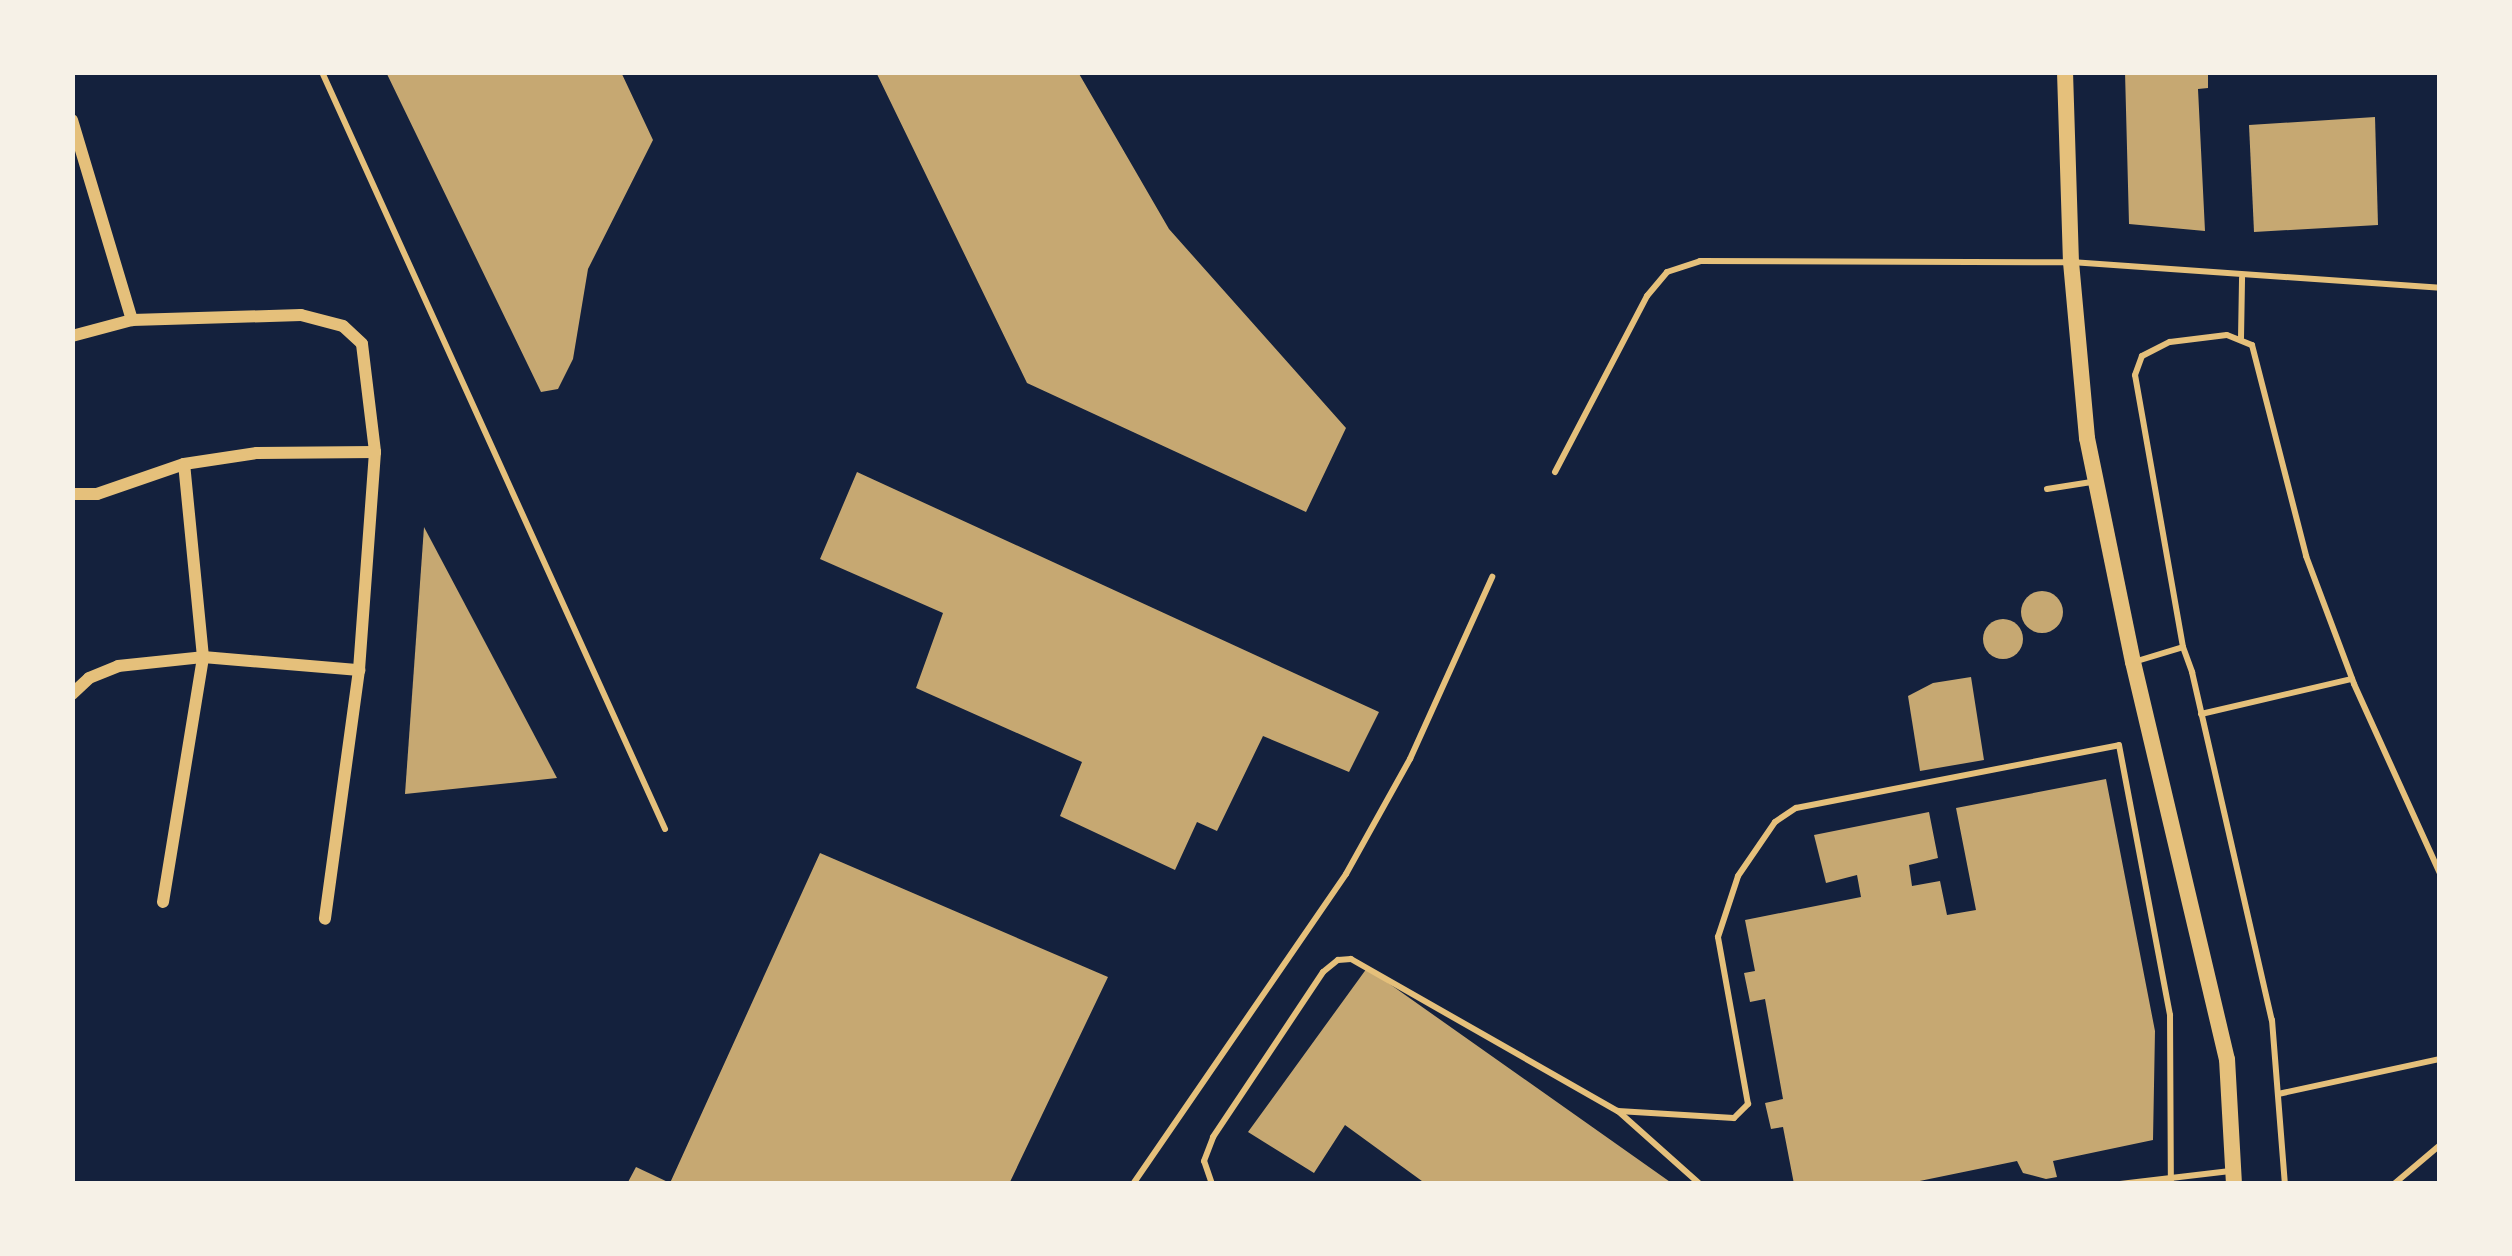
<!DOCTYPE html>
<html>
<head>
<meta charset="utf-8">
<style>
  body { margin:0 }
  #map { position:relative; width:2512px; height:1256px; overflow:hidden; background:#14213d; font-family:Arial,sans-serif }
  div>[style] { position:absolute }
  .building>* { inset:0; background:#c6a872 }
  .round { border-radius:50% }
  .service>* { height:6px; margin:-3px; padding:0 3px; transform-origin:3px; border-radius:3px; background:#e5c07b }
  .minor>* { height:12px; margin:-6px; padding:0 6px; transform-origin:6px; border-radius:6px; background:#e5c07b }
  .secondary>* { height:16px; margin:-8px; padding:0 8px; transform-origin:8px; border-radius:8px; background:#e5c07b }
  span { translate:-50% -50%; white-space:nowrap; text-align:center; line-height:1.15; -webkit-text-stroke:12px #f6f1e7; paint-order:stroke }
  .frame { position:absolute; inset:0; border:75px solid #f6f1e7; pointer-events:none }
</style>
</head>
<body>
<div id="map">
  <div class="building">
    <i style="clip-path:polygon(386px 72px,621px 72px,653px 140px,588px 269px,573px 359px,558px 389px,541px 392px)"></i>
    <i style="clip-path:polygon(876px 72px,1078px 72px,1169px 229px,1346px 428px,1306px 512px,1027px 383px)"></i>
    <i style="clip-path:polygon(2125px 72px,2208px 72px,2208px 88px,2198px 89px,2205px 231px,2129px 224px)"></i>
    <i style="clip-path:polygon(2375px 117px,2378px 225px,2254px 232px,2249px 125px)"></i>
    <i style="clip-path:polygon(857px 472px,1379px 712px,1349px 772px,1263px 736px,1217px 831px,1197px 822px,1175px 870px,1060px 816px,1082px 762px,916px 688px,943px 613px,820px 559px)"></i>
    <i style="clip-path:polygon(424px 527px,557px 778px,405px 794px)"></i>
    <i class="round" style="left:2021px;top:591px;width:42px;height:42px"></i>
    <i class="round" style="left:1983px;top:619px;width:40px;height:40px"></i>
    <i style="clip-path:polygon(1971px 677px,1984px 760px,1920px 771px,1908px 696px,1933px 683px)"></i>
    <i style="clip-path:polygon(2106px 779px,2155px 1031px,2153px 1140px,2053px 1161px,2057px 1177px,2046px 1179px,2023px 1173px,2017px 1161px,1905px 1184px,1794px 1184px,1783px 1127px,1771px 1129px,1765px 1103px,1783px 1099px,1765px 999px,1750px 1002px,1744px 973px,1755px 971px,1745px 920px,1861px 897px,1857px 875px,1826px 883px,1814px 835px,1929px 812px,1938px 858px,1909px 865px,1912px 886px,1940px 881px,1947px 915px,1976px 910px,1956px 808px)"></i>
    <i style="clip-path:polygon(820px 853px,1108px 977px,1009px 1184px,627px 1184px,636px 1167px,670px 1183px)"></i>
    <i style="clip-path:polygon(1367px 968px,1673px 1184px,1426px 1184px,1345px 1125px,1314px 1173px,1248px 1132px)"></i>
  </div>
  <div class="service">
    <i style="left:322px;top:72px;width:831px;rotate:65.62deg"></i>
    <i style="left:2241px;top:338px;width:60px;rotate:-89deg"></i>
    <i style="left:1555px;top:472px;width:199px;rotate:-62.4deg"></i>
    <i style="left:1647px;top:296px;width:31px;rotate:-50deg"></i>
    <i style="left:1667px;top:272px;width:35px;rotate:-18deg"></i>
    <i style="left:1700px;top:261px;width:371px;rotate:0.2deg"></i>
    <i style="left:2071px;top:262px;width:370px;rotate:4deg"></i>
    <i style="left:2047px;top:489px;width:45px;rotate:-9deg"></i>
    <i style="left:2183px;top:647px;width:276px;rotate:-100deg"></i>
    <i style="left:2135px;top:375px;width:20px;rotate:-70deg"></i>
    <i style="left:2142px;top:356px;width:31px;rotate:-27deg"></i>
    <i style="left:2170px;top:342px;width:57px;rotate:-7deg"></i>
    <i style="left:2227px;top:335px;width:27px;rotate:22deg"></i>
    <i style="left:2252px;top:345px;width:218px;rotate:75.6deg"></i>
    <i style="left:2306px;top:556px;width:137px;rotate:69.4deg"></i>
    <i style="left:2354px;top:684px;width:209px;rotate:65.6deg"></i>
    <i style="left:2137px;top:661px;width:48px;rotate:-16.9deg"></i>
    <i style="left:2183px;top:647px;width:27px;rotate:70deg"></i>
    <i style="left:2192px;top:672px;width:357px;rotate:77.1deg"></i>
    <i style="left:2272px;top:1020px;width:165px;rotate:85.5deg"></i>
    <i style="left:2201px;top:714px;width:155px;rotate:-13.1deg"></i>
    <i style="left:2278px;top:1094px;width:166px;rotate:-12.2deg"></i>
    <i style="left:1618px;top:1111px;width:116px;rotate:3.5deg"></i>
    <i style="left:1734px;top:1118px;width:20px;rotate:-45deg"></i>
    <i style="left:1748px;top:1104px;width:170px;rotate:-100.2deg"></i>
    <i style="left:1718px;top:937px;width:64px;rotate:-71.8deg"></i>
    <i style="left:1738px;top:876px;width:65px;rotate:-55.6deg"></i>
    <i style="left:1775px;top:822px;width:25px;rotate:-34deg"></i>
    <i style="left:1796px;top:808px;width:329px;rotate:-11deg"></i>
    <i style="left:2119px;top:745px;width:275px;rotate:79.3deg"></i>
    <i style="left:2170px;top:1015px;width:169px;rotate:89.7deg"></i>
    <i style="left:1133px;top:1184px;width:376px;rotate:-55.5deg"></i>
    <i style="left:1346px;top:874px;width:132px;rotate:-60.9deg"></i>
    <i style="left:1410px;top:759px;width:200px;rotate:-65.7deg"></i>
    <i style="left:1212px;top:1184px;width:24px;rotate:-109deg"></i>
    <i style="left:1204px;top:1161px;width:26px;rotate:-69deg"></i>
    <i style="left:1213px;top:1137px;width:198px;rotate:-56.3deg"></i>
    <i style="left:1323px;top:972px;width:19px;rotate:-39deg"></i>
    <i style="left:1338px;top:960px;width:13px;rotate:-4deg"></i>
    <i style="left:1351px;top:959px;width:307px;rotate:29.7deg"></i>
    <i style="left:1618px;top:1111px;width:110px;rotate:41.7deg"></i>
    <i style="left:2120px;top:1184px;width:111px;rotate:-6.7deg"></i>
    <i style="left:2394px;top:1184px;width:60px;rotate:-40.3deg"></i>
  </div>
  <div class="minor">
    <i style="left:72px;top:120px;width:209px;rotate:73.3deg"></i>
    <i style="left:72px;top:336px;width:62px;rotate:-14.9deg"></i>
    <i style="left:132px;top:320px;width:169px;rotate:-1.7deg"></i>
    <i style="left:301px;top:315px;width:43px;rotate:14.7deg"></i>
    <i style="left:343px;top:326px;width:26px;rotate:43deg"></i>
    <i style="left:362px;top:344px;width:109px;rotate:83.1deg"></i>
    <i style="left:375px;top:452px;width:219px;rotate:94.2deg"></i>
    <i style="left:359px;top:670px;width:251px;rotate:97.8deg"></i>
    <i style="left:72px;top:494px;width:25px"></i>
    <i style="left:97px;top:494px;width:92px;rotate:-19deg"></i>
    <i style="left:184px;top:464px;width:74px;rotate:-8.6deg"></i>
    <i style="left:257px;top:453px;width:118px;rotate:-0.5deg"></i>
    <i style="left:72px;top:694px;width:23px;rotate:-43deg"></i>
    <i style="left:89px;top:678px;width:31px;rotate:-22deg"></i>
    <i style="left:118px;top:666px;width:85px;rotate:-6deg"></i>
    <i style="left:203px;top:657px;width:157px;rotate:4.8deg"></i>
    <i style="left:163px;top:902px;width:248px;rotate:-80.7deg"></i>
    <i style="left:203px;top:657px;width:194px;rotate:-95.6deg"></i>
  </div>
  <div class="secondary">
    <i style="left:2065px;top:72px;width:190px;rotate:88.2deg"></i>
    <i style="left:2071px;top:262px;width:177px;rotate:84.8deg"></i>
    <i style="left:2087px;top:438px;width:229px;rotate:78.4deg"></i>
    <i style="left:2133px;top:662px;width:408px;rotate:76.7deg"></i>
    <i style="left:2227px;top:1059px;width:125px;rotate:86.8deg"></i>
  </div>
  <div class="frame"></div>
</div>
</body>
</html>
